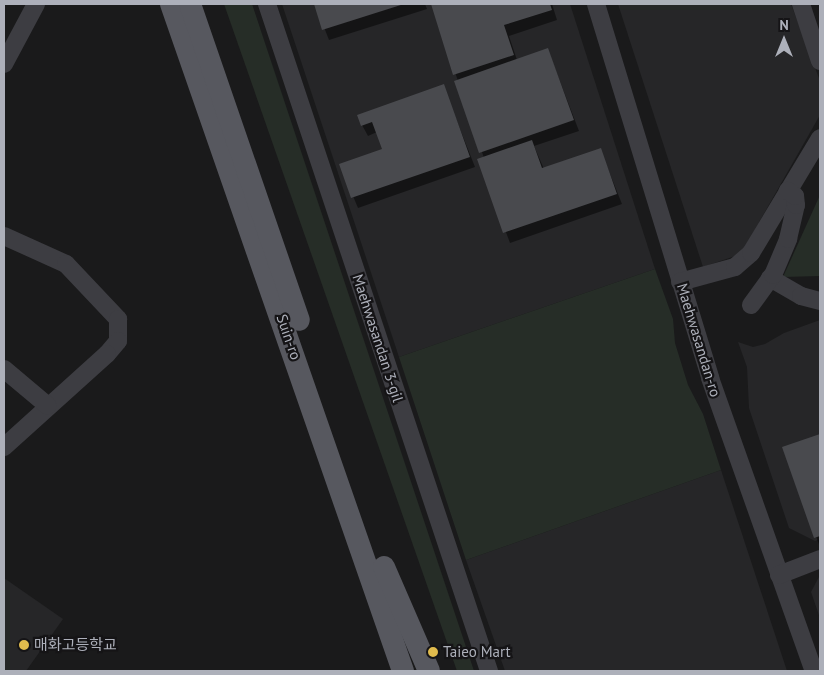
<!DOCTYPE html>
<html>
<head>
<meta charset="utf-8">
<style>
  body { margin:0 }
  #map { position:relative; width:824px; height:675px; overflow:hidden; background:#1a1a1b; font-family:"PT Sans","Noto Sans KR",sans-serif }
  div>[style] { position:absolute }
  .built>* { inset:0; background:#262628 }
  .green>* { inset:0; background:#262d27 }
  .shadow>* { inset:0; background:#0007 }
  .building>* { inset:0; background:#494a4e }
  .minor>* { height:18px; margin:-9px; padding:0 9px; transform-origin:9px; border-radius:9px; background:#3d3d42 }
  .major>* { height:22px; margin:-11px; padding:0 11px; transform-origin:11px; border-radius:11px; background:#57585f }
  .dots>* { width:14px; height:14px; translate:-50% -50%; box-sizing:border-box; border:2px solid #151416; border-radius:50% }
  span { translate:-50% -50%; white-space:nowrap; text-align:center; line-height:1.15; -webkit-text-stroke:4.5px #151416; paint-order:stroke }
  .street-label { font-size:15px; color:#adb0ba }
  .poi-label { font-size:15px; color:#adb0ba }
  .left { translate:0 -50%; text-align:left }
  .frame { position:absolute; inset:0; border:5px solid #adb0ba; pointer-events:none }
  .north { position:absolute; left:759px; top:15px; width:50px; height:50px; -webkit-text-stroke:4px #151416; paint-order:stroke; rotate:0deg; font-size:14px; font-weight:700; line-height:20px; text-align:center; color:#adb0ba }
  .north::after { content:''; display:block; margin:auto; width:18px; height:22px; background:#adb0ba; clip-path:polygon(50% 0,100% 100%,50% 72%,0 100%) }
</style>
</head>
<body>
<div id="map">
  <div class="built">
    <i style="clip-path:polygon(282px 4px,570px 4px,655px 269px,399px 357px)"></i>
    <i style="clip-path:polygon(618px 4px,791px 4px,820px 81px,820px 115px,741px 254px,703px 267px)"></i>
    <i style="clip-path:polygon(820px 320px,820px 539px,815px 541px,789px 528px,749px 408px,747px 367px,738px 342px,753px 347px,765px 344px,784px 333px)"></i>
    <i style="clip-path:polygon(721px 470px,787px 671px,505px 671px,466px 560px)"></i>
    <i style="clip-path:polygon(820px 575px,820px 618px,811px 592px)"></i>
    <i style="clip-path:polygon(4px 578px,63px 619px,26px 671px,4px 671px)"></i>
  </div>
  <div class="green">
    <i style="clip-path:polygon(224px 4px,252px 4px,474px 671px,457px 671px)"></i>
    <i style="clip-path:polygon(820px 195px,820px 276px,783px 277px)"></i>
    <i style="clip-path:polygon(655px 269px,673px 319px,675px 343px,688px 385px,703px 414px,721px 470px,466px 560px,399px 357px)"></i>
  </div>
  <div class="shadow">
    <i style="clip-path:polygon(315px 4px,425px 4px,427px 9px,329px 40px)"></i>
    <i style="clip-path:polygon(432px 4px,552px 4px,557px 20px,509px 36px,517px 60px,548px 50px,579px 131px,534px 146px,544px 169px,600px 149px,622px 204px,510px 243px,479px 160px,484px 158px)"></i>
    <i style="clip-path:polygon(443px 86px,475px 167px,358px 208px,340px 165px,384px 150px,377px 132px,368px 136px,362px 125px)"></i>
    <i style="clip-path:polygon(820px 435px,820px 547px,783px 448px)"></i>
  </div>
  <div class="building">
    <i style="clip-path:polygon(314px 4px,404px 4px,322px 30px)"></i>
    <i style="clip-path:polygon(431px 4px,550px 4px,552px 10px,504px 25px,514px 55px,453px 75px)"></i>
    <i style="clip-path:polygon(548px 48px,574px 120px,479px 153px,454px 81px)"></i>
    <i style="clip-path:polygon(444px 84px,470px 157px,351px 198px,339px 164px,382px 149px,372px 122px,361px 126px,357px 115px)"></i>
    <i style="clip-path:polygon(532px 140px,542px 168px,601px 148px,617px 194px,503px 233px,477px 159px)"></i>
    <i style="clip-path:polygon(820px 434px,820px 536px,814px 538px,782px 447px)"></i>
  </div>
  <div class="minor">
    <i style="left:267px;top:4px;width:703px;rotate:71.59deg"></i>
    <i style="left:596px;top:4px;width:391px;rotate:73deg"></i>
    <i style="left:710px;top:378px;width:311px;rotate:70.5deg"></i>
    <i style="left:801px;top:4px;width:60px;rotate:71.6deg"></i>
    <i style="left:4px;top:64px;width:68px;rotate:-61.9deg"></i>
    <i style="left:4px;top:236px;width:68px;rotate:24.3deg"></i>
    <i style="left:66px;top:264px;width:76px;rotate:46.6deg"></i>
    <i style="left:118px;top:319px;width:22px;rotate:90deg"></i>
    <i style="left:118px;top:341px;width:17px;rotate:130deg"></i>
    <i style="left:107px;top:354px;width:139px;rotate:137.9deg"></i>
    <i style="left:770px;top:278px;width:36px;rotate:30deg"></i>
    <i style="left:801px;top:296px;width:20px;rotate:15deg"></i>
    <i style="left:680px;top:282px;width:57px;rotate:-15.3deg"></i>
    <i style="left:735px;top:267px;width:21px;rotate:-41deg"></i>
    <i style="left:751px;top:253px;width:134px;rotate:-59deg"></i>
    <i style="left:751px;top:305px;width:37px;rotate:-54deg"></i>
    <i style="left:773px;top:275px;width:39px;rotate:-67deg"></i>
    <i style="left:788px;top:239px;width:35px;rotate:-77deg"></i>
    <i style="left:796px;top:205px;width:9px;rotate:-96deg"></i>
    <i style="left:795px;top:196px;width:9px;rotate:-144deg"></i>
    <i style="left:4px;top:369px;width:57px;rotate:40.1deg"></i>
    <i style="left:779px;top:575px;width:44px;rotate:-21.3deg"></i>
  </div>
  <div class="major">
    <i style="left:171px;top:4px;width:706px;rotate:70.82deg"></i>
    <i style="left:190px;top:4px;width:334px;rotate:71deg"></i>
    <i style="left:384px;top:567px;width:113px;rotate:66.6deg"></i>
  </div>
  <div class="dots">
    <i style="left:24px;top:645px;background:#e0bb4d"></i>
    <i style="left:433px;top:652px;background:#e0bb4d"></i>
  </div>
  <div class="street-label">
    <span style="left:289px;top:337px;rotate:71deg">Suin-ro</span>
    <span style="left:378px;top:338px;rotate:72deg">Maehwasandan 3-gil</span>
    <span style="left:699px;top:340px;rotate:73deg">Maehwasandan-ro</span>
  </div>
  <div class="poi-label">
    <span class="left" style="left:34px;top:645px">매화고등학교</span>
    <span class="left" style="left:443px;top:652px">Taieo Mart</span>
  </div>
  <div class="frame"></div>
  <div class="north">N</div>
</div>
</body>
</html>
